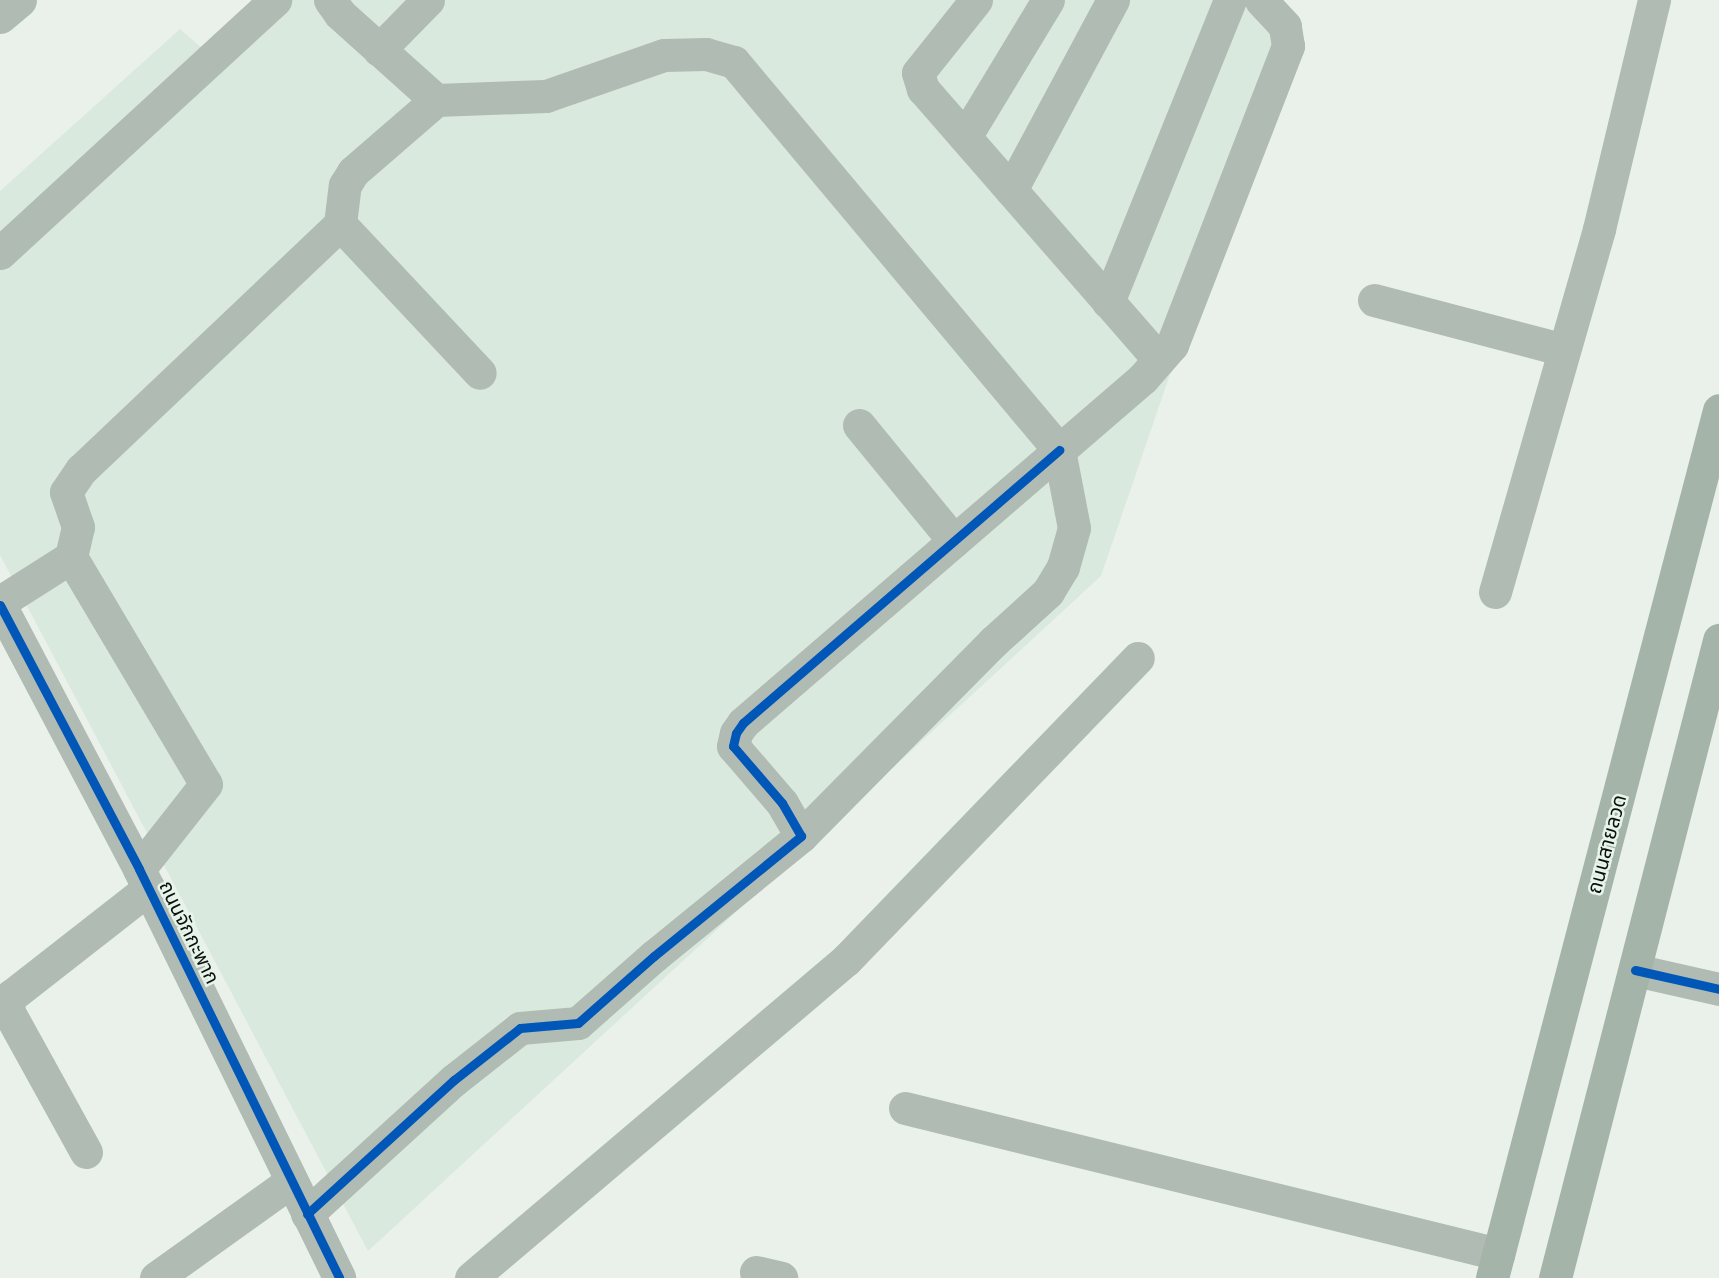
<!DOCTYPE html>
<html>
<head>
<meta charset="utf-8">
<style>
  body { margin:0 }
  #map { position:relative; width:1719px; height:1278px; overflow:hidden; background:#eaf1eb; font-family:"Asap Condensed","Noto Sans Thai",sans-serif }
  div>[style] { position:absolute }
  .built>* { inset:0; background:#dae9dd }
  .minor>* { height:33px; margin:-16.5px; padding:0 16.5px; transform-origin:16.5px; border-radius:16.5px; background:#b0bbb3 }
  .major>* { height:33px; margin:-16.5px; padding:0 16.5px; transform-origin:16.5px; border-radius:16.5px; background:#a5b4a9 }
  .cycleway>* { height:9px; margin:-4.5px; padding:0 4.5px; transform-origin:4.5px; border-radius:4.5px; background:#0057b8 }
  span { translate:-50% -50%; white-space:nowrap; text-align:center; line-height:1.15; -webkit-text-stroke:5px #e7f4e9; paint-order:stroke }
  .street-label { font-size:20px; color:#0c100d }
</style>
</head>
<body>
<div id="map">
  <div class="built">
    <i style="clip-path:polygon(258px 0,1283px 0,1294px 12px,1101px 576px,368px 1251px,0 555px,0 191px,180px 29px,203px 49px)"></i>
  </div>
  <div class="minor">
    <i style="left:330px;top:0;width:17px;rotate:54deg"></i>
    <i style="left:340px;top:14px;width:129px;rotate:41.9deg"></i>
    <i style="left:436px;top:100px;width:110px;rotate:-2.1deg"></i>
    <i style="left:546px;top:96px;width:125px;rotate:-19.2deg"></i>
    <i style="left:664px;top:55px;width:42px;rotate:-1.4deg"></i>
    <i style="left:706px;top:54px;width:29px;rotate:16deg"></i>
    <i style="left:734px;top:62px;width:506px;rotate:50.05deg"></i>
    <i style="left:1059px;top:450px;width:79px;rotate:79.1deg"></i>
    <i style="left:1074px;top:528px;width:41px;rotate:105.8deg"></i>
    <i style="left:1063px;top:567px;width:29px;rotate:121deg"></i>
    <i style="left:1048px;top:592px;width:74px;rotate:137.7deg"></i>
    <i style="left:993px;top:642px;width:273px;rotate:134.7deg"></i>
    <i style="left:976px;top:0;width:93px;rotate:128.5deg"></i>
    <i style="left:918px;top:73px;width:17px;rotate:73deg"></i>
    <i style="left:923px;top:89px;width:359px;rotate:48.9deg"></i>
    <i style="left:0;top:17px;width:26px;rotate:-40deg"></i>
    <i style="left:379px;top:50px;width:70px;rotate:-45.6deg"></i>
    <i style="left:965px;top:137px;width:160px;rotate:-58.8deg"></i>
    <i style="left:1011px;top:190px;width:216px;rotate:-61.8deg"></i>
    <i style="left:340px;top:224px;width:204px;rotate:46.8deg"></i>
    <i style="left:0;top:253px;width:374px;rotate:-42.6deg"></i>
    <i style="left:1374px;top:300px;width:196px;rotate:14.7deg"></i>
    <i style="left:1108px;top:302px;width:326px;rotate:-68deg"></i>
    <i style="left:859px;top:425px;width:150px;rotate:50.7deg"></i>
    <i style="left:71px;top:557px;width:264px;rotate:59.3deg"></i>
    <i style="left:206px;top:784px;width:108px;rotate:128.2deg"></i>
    <i style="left:1495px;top:592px;width:378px;rotate:-74deg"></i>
    <i style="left:1599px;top:229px;width:236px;rotate:-76.5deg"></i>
    <i style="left:0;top:602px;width:84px;rotate:-32.4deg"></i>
    <i style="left:71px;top:557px;width:31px;rotate:-77deg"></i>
    <i style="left:78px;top:527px;width:37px;rotate:-109deg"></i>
    <i style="left:66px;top:492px;width:27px;rotate:-56deg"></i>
    <i style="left:81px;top:470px;width:357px;rotate:-43.5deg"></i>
    <i style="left:340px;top:224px;width:39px;rotate:-83deg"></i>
    <i style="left:345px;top:185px;width:15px;rotate:-58deg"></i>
    <i style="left:353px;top:172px;width:110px;rotate:-40.9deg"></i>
    <i style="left:0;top:605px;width:298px;rotate:62.2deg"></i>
    <i style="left:139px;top:869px;width:455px;rotate:63.9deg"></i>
    <i style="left:1635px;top:970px;width:86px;rotate:12.7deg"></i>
    <i style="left:905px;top:1108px;width:611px;rotate:13.83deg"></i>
    <i style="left:86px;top:1152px;width:163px;rotate:-118.9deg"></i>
    <i style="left:7px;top:1009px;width:14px;rotate:-73deg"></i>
    <i style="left:11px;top:996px;width:175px;rotate:-38deg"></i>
    <i style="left:307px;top:1214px;width:199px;rotate:-42.4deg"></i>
    <i style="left:454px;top:1080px;width:84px;rotate:-38.2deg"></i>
    <i style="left:520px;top:1028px;width:58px;rotate:-4.9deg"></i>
    <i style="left:578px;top:1023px;width:101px;rotate:-41.4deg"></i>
    <i style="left:654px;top:956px;width:190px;rotate:-39.2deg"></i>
    <i style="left:801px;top:836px;width:38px;rotate:-120deg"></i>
    <i style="left:782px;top:803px;width:75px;rotate:-130.7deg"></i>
    <i style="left:733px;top:746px;width:13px;rotate:-77deg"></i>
    <i style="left:736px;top:733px;width:12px;rotate:-55deg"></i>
    <i style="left:743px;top:723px;width:528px;rotate:-40.78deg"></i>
    <i style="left:1143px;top:378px;width:44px;rotate:-48.7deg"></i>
    <i style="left:1172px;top:345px;width:321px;rotate:-68.8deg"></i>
    <i style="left:1288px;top:46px;width:20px;rotate:-99deg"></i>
    <i style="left:1285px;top:26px;width:35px;rotate:-133deg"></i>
    <i style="left:756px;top:1272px;width:26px;rotate:13deg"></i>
    <i style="left:156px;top:1278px;width:165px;rotate:-35.6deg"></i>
    <i style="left:471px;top:1278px;width:492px;rotate:-40.3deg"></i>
    <i style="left:846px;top:960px;width:420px;rotate:-46deg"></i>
  </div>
  <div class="major">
    <i style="left:1492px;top:1278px;width:897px;rotate:-75.34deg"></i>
    <i style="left:1555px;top:1278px;width:659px;rotate:-75.58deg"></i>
  </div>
  <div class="cycleway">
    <i style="left:0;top:605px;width:298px;rotate:62.2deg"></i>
    <i style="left:139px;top:869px;width:455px;rotate:63.9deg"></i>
    <i style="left:1635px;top:970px;width:86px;rotate:12.7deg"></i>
    <i style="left:307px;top:1214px;width:199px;rotate:-42.4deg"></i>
    <i style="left:454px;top:1080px;width:84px;rotate:-38.2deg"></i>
    <i style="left:520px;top:1028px;width:58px;rotate:-4.9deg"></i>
    <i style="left:578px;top:1023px;width:101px;rotate:-41.4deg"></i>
    <i style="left:654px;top:956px;width:190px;rotate:-39.2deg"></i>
    <i style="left:801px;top:836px;width:38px;rotate:-120deg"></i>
    <i style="left:782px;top:803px;width:75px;rotate:-130.7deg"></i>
    <i style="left:733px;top:746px;width:13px;rotate:-77deg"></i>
    <i style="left:736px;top:733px;width:12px;rotate:-55deg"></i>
    <i style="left:743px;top:723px;width:418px;rotate:-40.8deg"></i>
  </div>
  <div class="street-label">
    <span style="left:1606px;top:844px;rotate:-75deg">ถนนสายลวด</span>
    <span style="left:190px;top:932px;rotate:64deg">ถนนจักกะพาก</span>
  </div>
</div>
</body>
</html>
